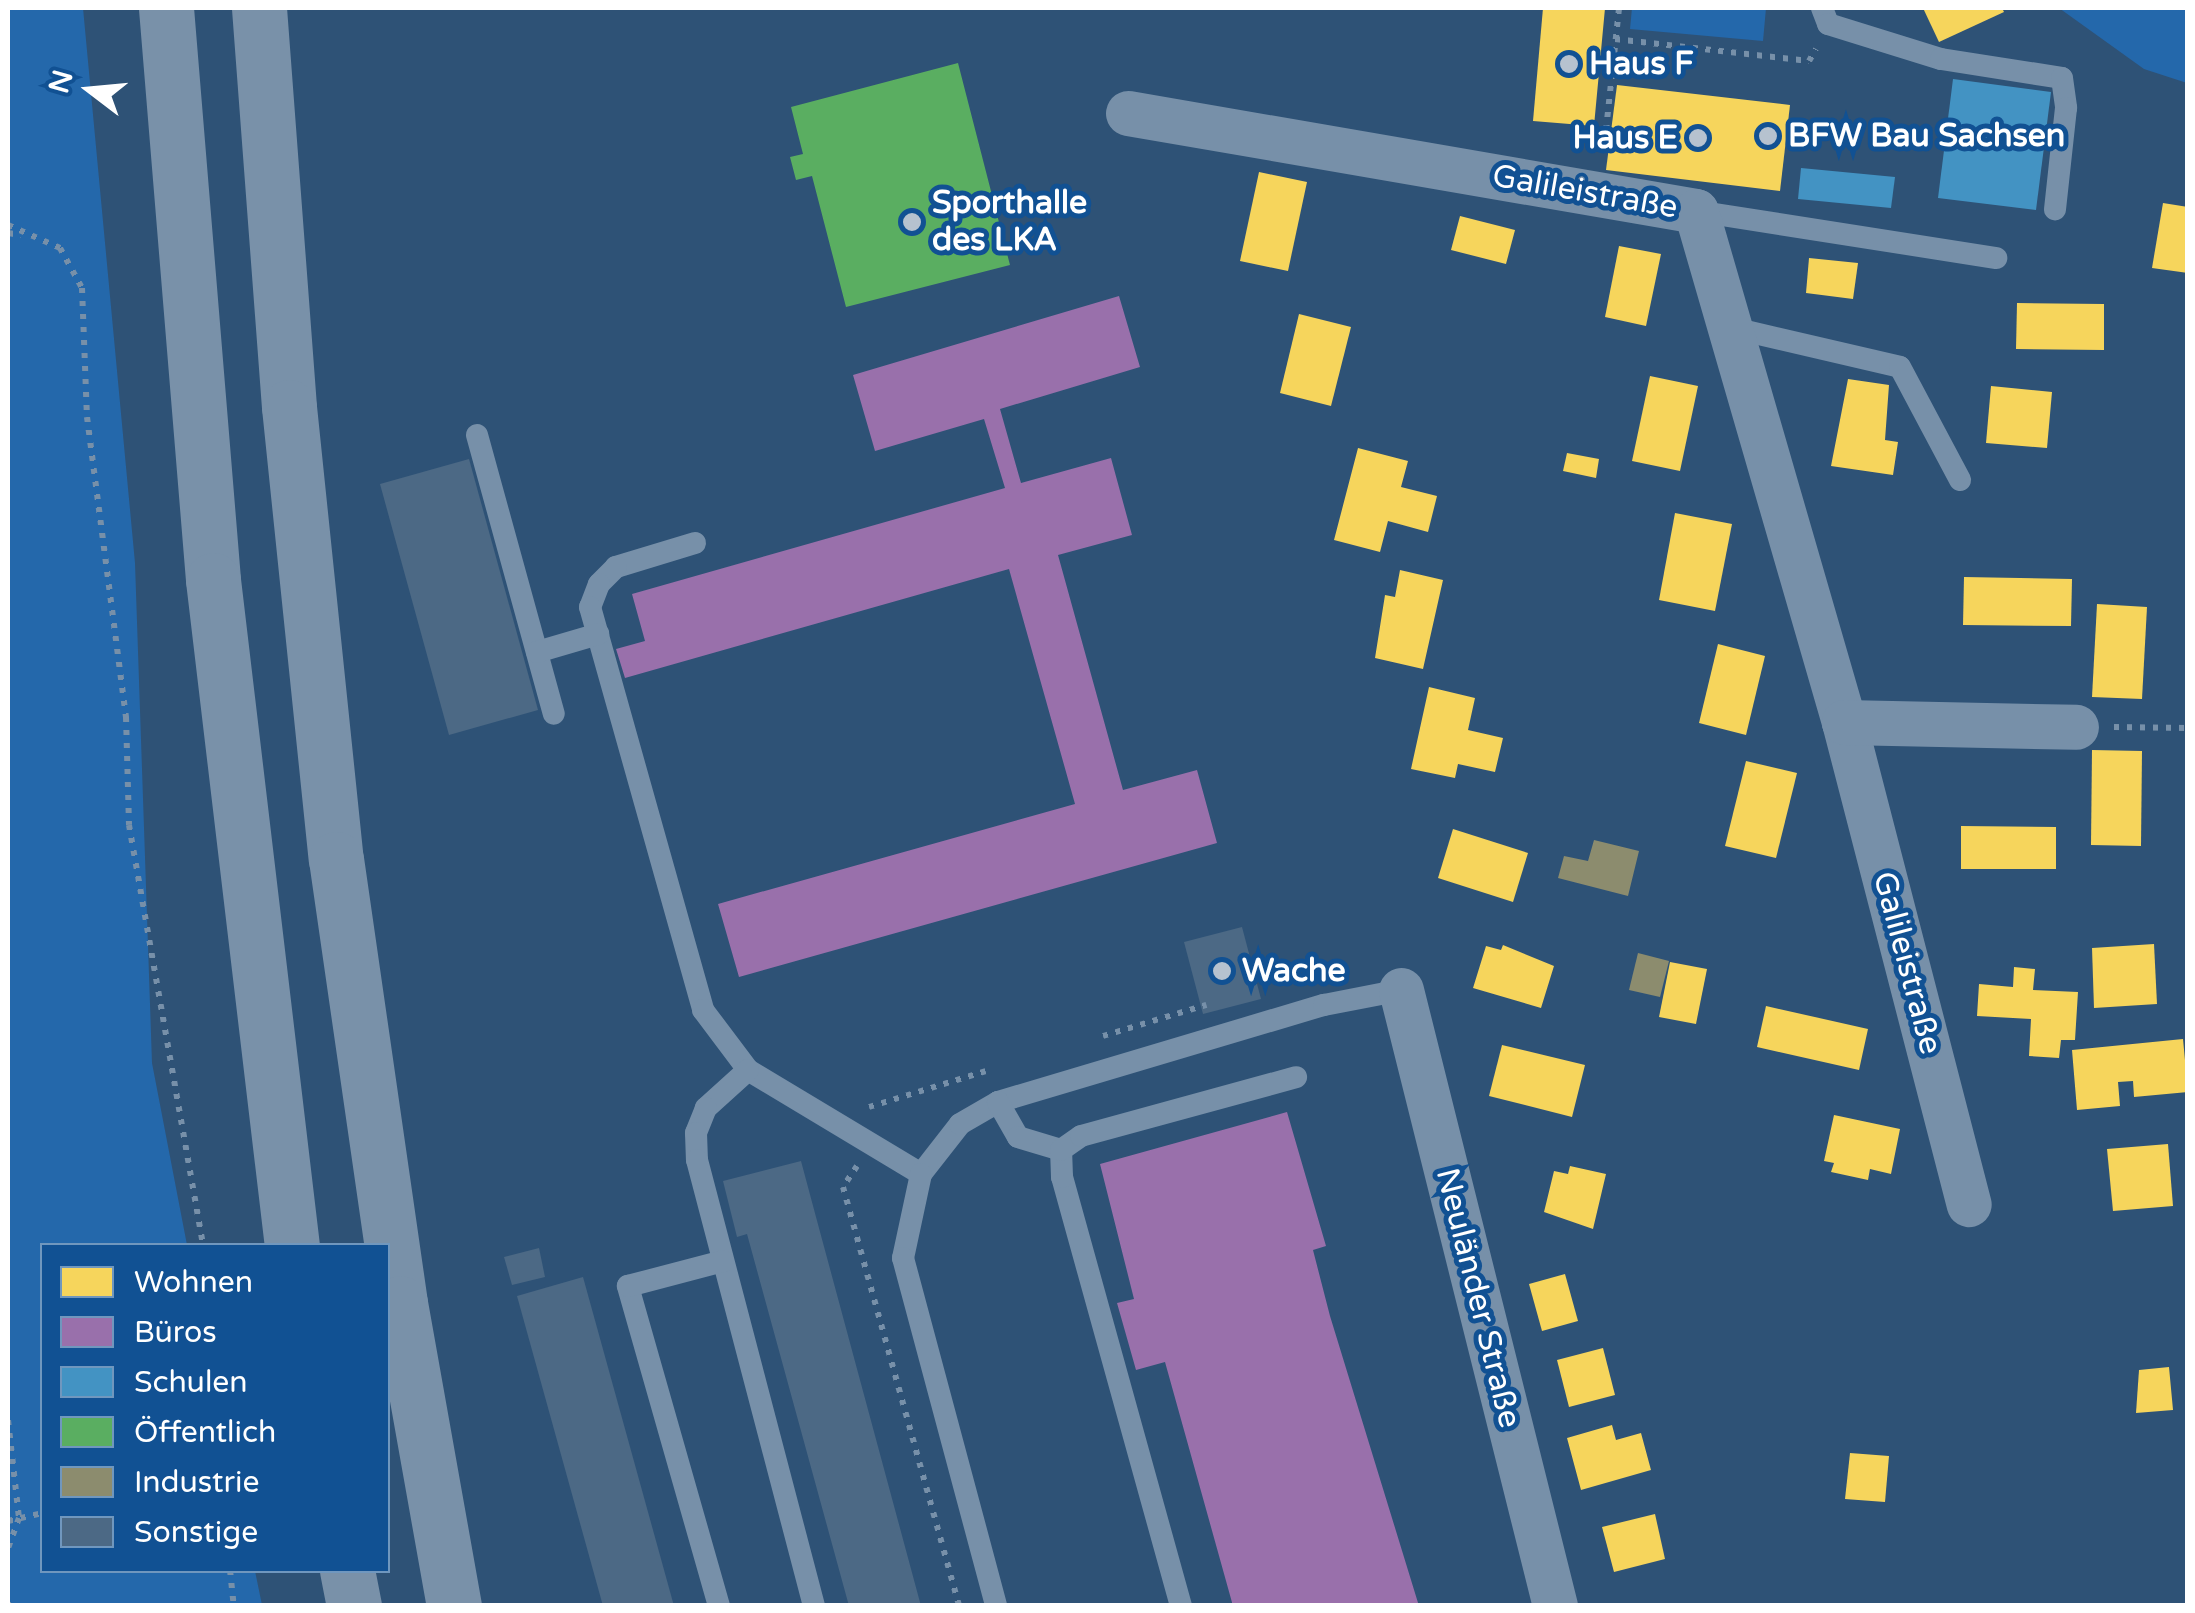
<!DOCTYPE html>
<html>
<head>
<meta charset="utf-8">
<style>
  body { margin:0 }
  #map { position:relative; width:2195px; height:1613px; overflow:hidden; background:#2e5276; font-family:"Varela Round",sans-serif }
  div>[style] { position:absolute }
  .green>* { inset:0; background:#2468ab }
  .homes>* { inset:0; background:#f6d55c }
  .offices>* { inset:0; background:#9970ab }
  .schools>* { inset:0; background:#4393c3 }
  .public>* { inset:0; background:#5aae61 }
  .industry>* { inset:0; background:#8c8c6e }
  .building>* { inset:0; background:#4c6985 }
  .path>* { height:6px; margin-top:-3px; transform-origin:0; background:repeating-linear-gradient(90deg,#7790a9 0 5px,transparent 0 13px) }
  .service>* { height:22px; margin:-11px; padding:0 11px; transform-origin:11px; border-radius:11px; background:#7790a9 }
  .minor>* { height:45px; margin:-22.5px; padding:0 22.5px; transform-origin:22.5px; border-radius:22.5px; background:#7790a9 }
  .motorway>* { height:55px; margin:-27.5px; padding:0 27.5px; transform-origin:27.5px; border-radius:27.5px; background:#7991a9 }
  .dots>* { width:28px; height:28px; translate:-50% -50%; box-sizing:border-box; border:5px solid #115193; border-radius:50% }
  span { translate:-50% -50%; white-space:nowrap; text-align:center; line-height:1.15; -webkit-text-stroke:10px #115193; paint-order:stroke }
  .poi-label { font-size:32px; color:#fff; font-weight:700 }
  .left { translate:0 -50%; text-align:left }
  .right { translate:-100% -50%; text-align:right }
  .street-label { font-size:32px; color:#fff }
  .frame { position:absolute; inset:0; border:10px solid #fff; pointer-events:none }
  .legend { position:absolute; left:40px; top:1243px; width:350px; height:330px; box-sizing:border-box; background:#115193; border:2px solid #7097be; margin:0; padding:12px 18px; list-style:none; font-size:30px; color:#fff }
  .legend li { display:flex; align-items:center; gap:20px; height:50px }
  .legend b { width:50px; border:2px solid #7097be }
  .north { position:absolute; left:40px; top:40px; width:100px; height:100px; -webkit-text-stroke:8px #115193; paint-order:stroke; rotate:286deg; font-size:28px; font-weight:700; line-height:40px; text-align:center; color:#fff }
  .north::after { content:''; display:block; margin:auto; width:35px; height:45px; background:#fff; clip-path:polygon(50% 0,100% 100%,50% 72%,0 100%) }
</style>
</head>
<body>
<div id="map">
  <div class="green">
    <i style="clip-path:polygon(8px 8px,83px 8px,135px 563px,152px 1063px,187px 1245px,42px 1246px,42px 1570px,255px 1571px,262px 1605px,8px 1605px)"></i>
    <i style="clip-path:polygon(1632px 8px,1766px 8px,1763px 41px,1630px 29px)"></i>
    <i style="clip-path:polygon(2059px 8px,2187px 8px,2187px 83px,2144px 69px)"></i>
  </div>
  <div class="homes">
    <i style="clip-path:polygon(1543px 8px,1605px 8px,1594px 126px,1533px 121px)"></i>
    <i style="clip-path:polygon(1923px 8px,2002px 8px,2004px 12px,1939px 42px)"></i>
    <i style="clip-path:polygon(1617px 85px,1790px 105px,1780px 191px,1606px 170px)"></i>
    <i style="clip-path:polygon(1259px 172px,1307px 182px,1288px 271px,1240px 261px)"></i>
    <i style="clip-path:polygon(2163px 203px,2188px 207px,2188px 273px,2152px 268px)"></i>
    <i style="clip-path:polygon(1460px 216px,1515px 230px,1506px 264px,1451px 250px)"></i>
    <i style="clip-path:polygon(1619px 246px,1661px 254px,1646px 326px,1605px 317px)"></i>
    <i style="clip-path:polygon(1809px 258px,1858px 263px,1853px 299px,1806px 293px)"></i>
    <i style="clip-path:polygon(2017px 303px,2104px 304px,2104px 350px,2016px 349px)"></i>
    <i style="clip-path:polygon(1299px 314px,1351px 327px,1331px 406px,1280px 393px)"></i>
    <i style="clip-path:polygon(1650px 376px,1698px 386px,1680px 471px,1632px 461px)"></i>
    <i style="clip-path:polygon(1848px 379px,1889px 385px,1885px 440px,1898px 442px,1893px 475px,1831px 466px)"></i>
    <i style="clip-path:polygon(1991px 386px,2052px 392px,2047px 448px,1986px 443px)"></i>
    <i style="clip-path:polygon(1358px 448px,1408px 461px,1401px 487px,1437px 496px,1428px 532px,1388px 521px,1380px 552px,1334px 540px)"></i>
    <i style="clip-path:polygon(1567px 453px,1599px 459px,1596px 478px,1563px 471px)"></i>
    <i style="clip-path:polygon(1675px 513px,1732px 524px,1715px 611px,1659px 600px)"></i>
    <i style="clip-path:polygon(1400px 570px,1443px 580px,1423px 669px,1375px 658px,1385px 595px,1395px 597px)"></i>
    <i style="clip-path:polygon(1964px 577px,2072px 579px,2071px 626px,1963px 625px)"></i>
    <i style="clip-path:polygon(2097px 604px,2147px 607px,2142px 699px,2092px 697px)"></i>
    <i style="clip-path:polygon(1718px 644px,1765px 656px,1746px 735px,1699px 723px)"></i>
    <i style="clip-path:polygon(1429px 687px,1475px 698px,1468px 730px,1503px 738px,1495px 772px,1458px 764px,1455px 778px,1411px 769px)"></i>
    <i style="clip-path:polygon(2092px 750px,2142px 751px,2141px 846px,2091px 845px)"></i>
    <i style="clip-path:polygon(1746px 761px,1797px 773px,1776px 858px,1725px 846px)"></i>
    <i style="clip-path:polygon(1961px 826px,2056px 827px,2056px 869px,1961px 869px)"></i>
    <i style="clip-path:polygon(1453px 829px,1528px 853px,1513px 902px,1438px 878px)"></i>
    <i style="clip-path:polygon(2154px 944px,2157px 1004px,2094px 1008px,2092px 948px)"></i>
    <i style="clip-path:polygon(1503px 945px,1554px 966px,1541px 1008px,1473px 988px,1486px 946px,1501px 950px)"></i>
    <i style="clip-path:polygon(1670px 962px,1707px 969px,1696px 1024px,1659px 1017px)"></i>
    <i style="clip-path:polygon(2014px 967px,2035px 969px,2033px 990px,2078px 992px,2075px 1040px,2061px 1040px,2059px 1058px,2029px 1056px,2031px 1019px,1977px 1016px,1979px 984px,2013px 987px)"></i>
    <i style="clip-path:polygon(1766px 1006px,1868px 1029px,1859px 1070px,1757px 1047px)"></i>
    <i style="clip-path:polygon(2183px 1039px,2188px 1092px,2134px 1097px,2133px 1081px,2118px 1082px,2120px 1106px,2077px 1110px,2072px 1050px)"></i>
    <i style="clip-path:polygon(1502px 1045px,1585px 1065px,1572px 1117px,1489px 1096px)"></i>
    <i style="clip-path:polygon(1834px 1115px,1900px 1129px,1891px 1174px,1870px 1169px,1868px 1180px,1831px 1172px,1834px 1163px,1824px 1161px)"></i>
    <i style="clip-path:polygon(2168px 1144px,2173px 1206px,2113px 1211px,2107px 1149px)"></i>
    <i style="clip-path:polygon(1570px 1166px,1606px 1174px,1593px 1229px,1544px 1212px,1554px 1171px,1568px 1174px)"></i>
    <i style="clip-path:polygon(1565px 1274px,1578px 1321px,1542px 1331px,1529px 1284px)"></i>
    <i style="clip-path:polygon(1603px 1348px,1615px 1395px,1569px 1407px,1557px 1360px)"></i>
    <i style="clip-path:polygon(2169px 1367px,2173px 1410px,2136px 1413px,2139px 1370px)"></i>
    <i style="clip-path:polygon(1612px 1425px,1616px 1440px,1641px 1433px,1651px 1470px,1581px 1490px,1567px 1438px)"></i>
    <i style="clip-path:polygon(1850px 1453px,1889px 1456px,1885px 1502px,1845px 1499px)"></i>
    <i style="clip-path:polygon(1655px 1514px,1665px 1559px,1614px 1572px,1602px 1527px)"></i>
  </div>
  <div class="offices">
    <i style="clip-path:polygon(1119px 296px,1140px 367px,1000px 409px,1021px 483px,1111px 458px,1132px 535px,1058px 555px,1123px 790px,1197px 770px,1217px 843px,739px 977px,718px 904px,1075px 804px,1009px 569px,625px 678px,616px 649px,645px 641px,632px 594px,1005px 488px,984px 419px,875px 451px,853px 375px)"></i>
    <i style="clip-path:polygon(1287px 1112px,1326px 1246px,1313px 1250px,1330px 1316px,1419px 1606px,1233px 1606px,1165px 1362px,1136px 1370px,1117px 1303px,1134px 1299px,1100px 1164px)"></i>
  </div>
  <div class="schools">
    <i style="clip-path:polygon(1953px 79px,2051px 92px,2036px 210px,1938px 198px)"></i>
    <i style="clip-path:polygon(1801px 168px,1895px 177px,1891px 208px,1798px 199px)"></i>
  </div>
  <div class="public">
    <i style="clip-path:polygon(958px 63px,1010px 265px,846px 307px,812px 176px,796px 180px,790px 157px,803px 154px,791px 107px)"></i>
  </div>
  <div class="industry">
    <i style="clip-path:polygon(1594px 840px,1639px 851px,1628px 896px,1558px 878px,1564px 856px,1588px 861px)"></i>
    <i style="clip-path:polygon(1638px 953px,1669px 961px,1660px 997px,1629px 990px)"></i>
  </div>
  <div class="building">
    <i style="clip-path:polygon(469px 459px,538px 710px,449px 735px,380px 484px)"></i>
    <i style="clip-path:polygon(1242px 927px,1261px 999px,1203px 1014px,1184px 942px)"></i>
    <i style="clip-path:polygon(801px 1161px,816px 1217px,921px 1606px,849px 1606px,747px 1234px,737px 1237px,723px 1181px)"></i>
    <i style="clip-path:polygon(539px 1248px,545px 1277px,512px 1285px,504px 1257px)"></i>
    <i style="clip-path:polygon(583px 1277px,674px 1606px,603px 1606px,517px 1296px)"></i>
  </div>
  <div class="path">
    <i style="left:1615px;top:39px;width:195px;rotate:6.5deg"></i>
    <i style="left:1809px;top:61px;width:14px;rotate:-60deg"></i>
    <i style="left:1606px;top:130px;width:123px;rotate:-83.9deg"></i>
    <i style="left:8px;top:225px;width:57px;rotate:23.9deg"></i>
    <i style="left:60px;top:248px;width:46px;rotate:61.2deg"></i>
    <i style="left:82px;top:288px;width:129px;rotate:87.8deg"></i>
    <i style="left:87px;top:417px;width:303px;rotate:82.6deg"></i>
    <i style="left:126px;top:717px;width:108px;rotate:88.4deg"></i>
    <i style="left:129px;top:825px;width:427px;rotate:80deg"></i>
    <i style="left:8px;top:233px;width:13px;rotate:9deg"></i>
    <i style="left:2114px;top:727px;width:74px;rotate:0.8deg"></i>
    <i style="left:1103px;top:1036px;width:108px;rotate:-16.8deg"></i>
    <i style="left:869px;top:1107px;width:122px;rotate:-17.1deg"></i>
    <i style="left:857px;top:1166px;width:25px;rotate:124deg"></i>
    <i style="left:843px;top:1187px;width:435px;rotate:74.5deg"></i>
    <i style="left:8px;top:1420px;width:99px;rotate:83.6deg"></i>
    <i style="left:19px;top:1518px;width:33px;rotate:110deg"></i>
    <i style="left:8px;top:1521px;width:35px;rotate:-13deg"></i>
    <i style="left:230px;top:1570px;width:36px;rotate:84deg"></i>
    <i style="left:8px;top:1602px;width:4px;rotate:90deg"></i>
  </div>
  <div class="service">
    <i style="left:1822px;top:8px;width:17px;rotate:69deg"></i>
    <i style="left:1828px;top:24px;width:118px;rotate:17.2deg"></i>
    <i style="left:1941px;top:59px;width:122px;rotate:8.9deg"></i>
    <i style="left:2062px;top:78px;width:30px;rotate:82deg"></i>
    <i style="left:2066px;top:108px;width:102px;rotate:96.2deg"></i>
    <i style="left:1696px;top:211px;width:304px;rotate:8.9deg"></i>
    <i style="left:1733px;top:328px;width:171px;rotate:13.1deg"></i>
    <i style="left:1900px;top:367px;width:128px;rotate:62deg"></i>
    <i style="left:477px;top:435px;width:289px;rotate:74.6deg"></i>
    <i style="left:695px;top:543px;width:83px;rotate:163.1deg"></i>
    <i style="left:616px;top:567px;width:24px;rotate:135deg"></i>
    <i style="left:599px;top:584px;width:25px;rotate:111deg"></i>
    <i style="left:590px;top:607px;width:419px;rotate:74.3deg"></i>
    <i style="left:703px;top:1010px;width:75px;rotate:53.1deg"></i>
    <i style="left:748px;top:1070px;width:202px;rotate:31deg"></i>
    <i style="left:921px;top:1174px;width:63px;rotate:-52deg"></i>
    <i style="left:960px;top:1124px;width:44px;rotate:-30.1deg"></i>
    <i style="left:998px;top:1102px;width:340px;rotate:-16.6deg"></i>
    <i style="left:1324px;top:1005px;width:78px;rotate:-11deg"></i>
    <i style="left:537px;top:652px;width:64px;rotate:-16.4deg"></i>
    <i style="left:748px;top:1070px;width:57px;rotate:137.9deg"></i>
    <i style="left:706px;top:1108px;width:27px;rotate:112deg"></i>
    <i style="left:696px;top:1133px;width:27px;rotate:88deg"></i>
    <i style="left:697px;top:1160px;width:461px;rotate:75.3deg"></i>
    <i style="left:998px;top:1102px;width:40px;rotate:60.3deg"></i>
    <i style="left:1018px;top:1137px;width:45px;rotate:16.8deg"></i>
    <i style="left:921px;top:1174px;width:86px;rotate:102.1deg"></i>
    <i style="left:903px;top:1258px;width:360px;rotate:75deg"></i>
    <i style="left:719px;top:1606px;width:333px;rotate:-105.9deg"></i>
    <i style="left:628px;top:1286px;width:98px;rotate:-14.7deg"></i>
    <i style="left:1181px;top:1606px;width:445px;rotate:-105.5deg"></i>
    <i style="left:1062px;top:1177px;width:27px;rotate:-92deg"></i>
    <i style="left:1061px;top:1150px;width:24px;rotate:-35deg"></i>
    <i style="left:1081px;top:1136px;width:223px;rotate:-15.3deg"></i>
  </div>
  <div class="minor">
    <i style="left:1128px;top:113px;width:576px;rotate:9.79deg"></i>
    <i style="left:1696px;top:211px;width:532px;rotate:73.85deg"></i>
    <i style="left:1844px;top:722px;width:498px;rotate:75.5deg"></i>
    <i style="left:1844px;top:722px;width:232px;rotate:1.2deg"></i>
    <i style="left:1401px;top:990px;width:635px;rotate:75.96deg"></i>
  </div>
  <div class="motorway">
    <i style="left:166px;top:8px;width:574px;rotate:85.3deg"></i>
    <i style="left:213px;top:580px;width:671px;rotate:83.24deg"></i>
    <i style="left:259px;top:8px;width:400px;rotate:85.7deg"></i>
    <i style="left:289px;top:407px;width:454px;rotate:84.1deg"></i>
    <i style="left:336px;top:859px;width:449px;rotate:81.8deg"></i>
    <i style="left:400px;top:1303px;width:308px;rotate:79.9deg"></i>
    <i style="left:347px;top:1570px;width:37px;rotate:79deg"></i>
  </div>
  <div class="dots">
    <i style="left:1569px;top:64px;background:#b6c2cf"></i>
    <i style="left:1768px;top:136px;background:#b6c2cf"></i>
    <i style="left:1698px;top:138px;background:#b6c2cf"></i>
    <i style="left:912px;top:222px;background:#b6c2cf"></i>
    <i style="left:1222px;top:971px;background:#b6c2cf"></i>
  </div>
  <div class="poi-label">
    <span class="left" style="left:1589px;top:64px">Haus F</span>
    <span class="left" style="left:1788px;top:136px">BFW Bau Sachsen</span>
    <span class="right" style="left:1678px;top:138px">Haus E</span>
    <span class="left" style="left:932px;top:222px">Sporthalle<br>des LKA</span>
    <span class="left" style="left:1242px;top:971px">Wache</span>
  </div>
  <div class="street-label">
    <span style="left:1585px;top:192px;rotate:10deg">Galileistraße</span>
    <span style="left:1907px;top:963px;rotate:75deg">Galileistraße</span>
    <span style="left:1478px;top:1298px;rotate:76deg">Neuländer Straße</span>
  </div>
  <div class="frame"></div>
  <ul class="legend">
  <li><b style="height:28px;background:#f6d55c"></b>Wohnen</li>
  <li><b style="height:28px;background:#9970ab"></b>Büros</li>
  <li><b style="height:28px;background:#4393c3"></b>Schulen</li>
  <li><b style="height:28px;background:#5aae61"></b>Öffentlich</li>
  <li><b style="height:28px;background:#8c8c6e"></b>Industrie</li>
  <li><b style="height:28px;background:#4c6985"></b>Sonstige</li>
  </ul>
  <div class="north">N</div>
</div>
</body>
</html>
